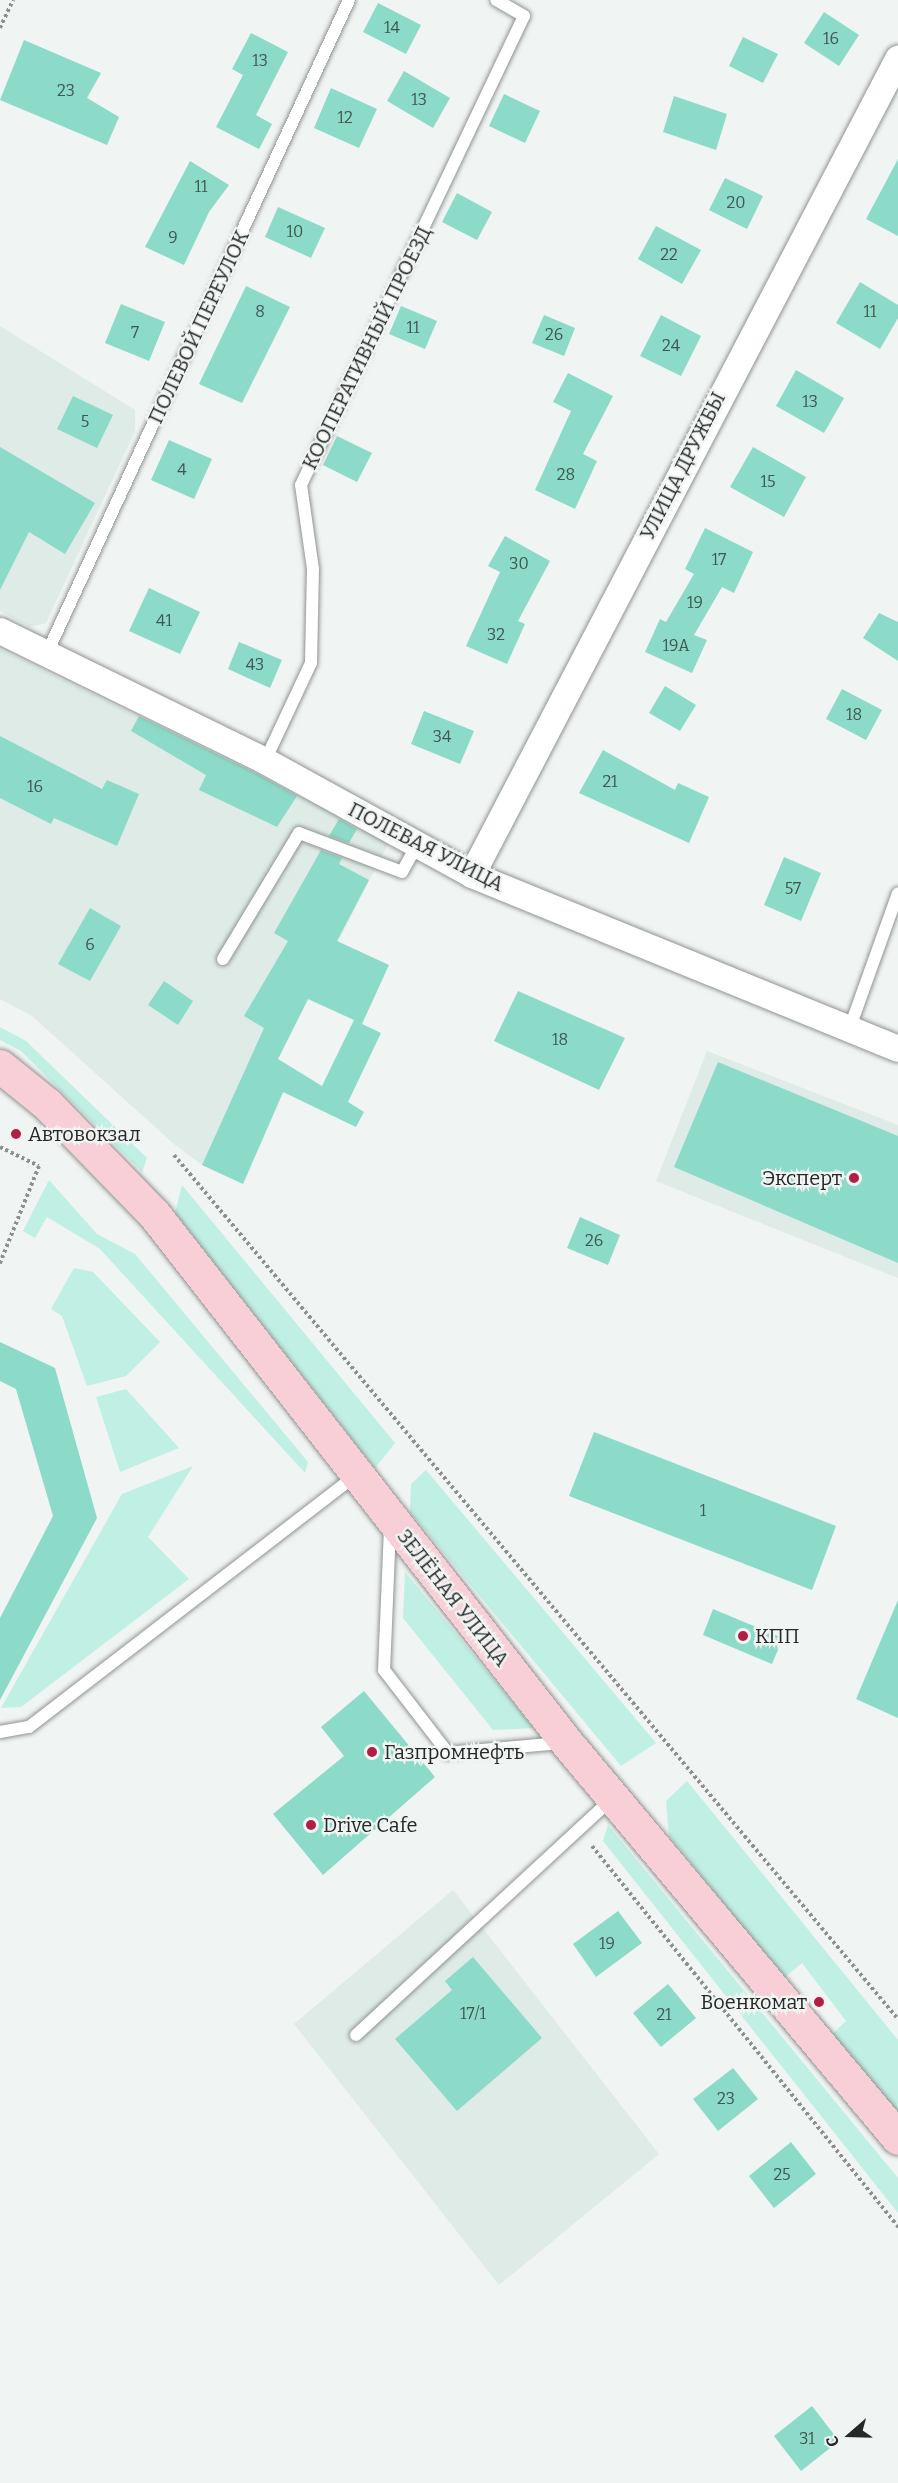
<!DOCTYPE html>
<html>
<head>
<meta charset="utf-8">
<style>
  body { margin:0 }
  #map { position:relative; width:898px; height:2483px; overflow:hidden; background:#f0f4f3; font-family:Bitter,serif }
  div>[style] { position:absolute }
  .built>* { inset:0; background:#deebe7 }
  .green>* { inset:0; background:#c0efe3 }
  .building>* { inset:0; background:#8cdbc8 }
  .path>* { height:4px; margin-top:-2px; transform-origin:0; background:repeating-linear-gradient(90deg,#8d908f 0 3px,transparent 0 6px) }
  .roads { filter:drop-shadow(0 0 2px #909392) drop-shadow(0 0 2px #909392) }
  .service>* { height:12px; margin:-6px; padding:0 6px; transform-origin:6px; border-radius:6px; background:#fff }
  .minor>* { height:26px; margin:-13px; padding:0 13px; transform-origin:13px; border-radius:13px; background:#fff }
  .secondary>* { height:33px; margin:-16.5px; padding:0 16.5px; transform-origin:16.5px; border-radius:16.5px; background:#f8cfd6 }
  .dots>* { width:16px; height:16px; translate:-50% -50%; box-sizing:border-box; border:3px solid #f0f4f3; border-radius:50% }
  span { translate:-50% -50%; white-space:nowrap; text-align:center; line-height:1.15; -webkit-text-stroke:4.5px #f0f4f3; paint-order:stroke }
  .number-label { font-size:16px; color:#405650 }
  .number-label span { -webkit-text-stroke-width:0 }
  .street-label { font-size:20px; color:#272928 }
  .poi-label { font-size:20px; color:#272928 }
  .left { translate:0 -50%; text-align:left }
  .right { translate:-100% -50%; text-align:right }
  .north { position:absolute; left:820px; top:2405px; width:60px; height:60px; -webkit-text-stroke:4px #f0f4f3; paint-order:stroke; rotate:250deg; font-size:16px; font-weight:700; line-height:24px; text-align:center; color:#272928 }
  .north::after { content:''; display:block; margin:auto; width:21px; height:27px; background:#272928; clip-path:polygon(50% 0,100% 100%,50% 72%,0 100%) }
</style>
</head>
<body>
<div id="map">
  <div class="built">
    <i style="clip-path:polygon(0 326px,135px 410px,135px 431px,46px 623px,30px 627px,0 611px)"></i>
    <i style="clip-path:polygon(0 649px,359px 824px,388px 844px,278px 1059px,294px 1069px,243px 1184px,202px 1165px,174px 1144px,32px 1016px,0 999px)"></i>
    <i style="clip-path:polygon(707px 1051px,898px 1125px,898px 1278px,656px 1181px)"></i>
    <i style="clip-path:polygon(453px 1890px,659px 2154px,499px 2285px,294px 2024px)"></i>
  </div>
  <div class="green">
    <i style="clip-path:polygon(0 1027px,26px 1041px,147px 1158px,142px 1172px,21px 1051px,0 1040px)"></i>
    <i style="clip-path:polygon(49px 1180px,97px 1234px,135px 1254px,308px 1462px,305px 1473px,100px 1249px,47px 1217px,35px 1238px,23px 1231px)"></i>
    <i style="clip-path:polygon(182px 1185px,395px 1443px,375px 1468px,175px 1213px)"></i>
    <i style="clip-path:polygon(74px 1268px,93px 1272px,160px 1342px,126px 1376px,87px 1386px,62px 1316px,51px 1309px)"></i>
    <i style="clip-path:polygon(126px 1389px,179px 1448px,120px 1472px,96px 1397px)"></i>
    <i style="clip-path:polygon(193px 1466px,148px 1537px,189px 1579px,21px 1707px,1px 1708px,122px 1494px)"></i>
    <i style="clip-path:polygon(426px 1470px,656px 1743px,621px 1766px,410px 1512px,411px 1484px)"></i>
    <i style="clip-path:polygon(405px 1572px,534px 1728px,493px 1730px,403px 1618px)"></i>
    <i style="clip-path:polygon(687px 1781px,898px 2040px,898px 2115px,830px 2036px,846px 2021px,802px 1963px,784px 1978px,669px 1836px,666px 1801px)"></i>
    <i style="clip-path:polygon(608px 1825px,898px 2178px,898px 2213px,603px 1841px)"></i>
  </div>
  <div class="building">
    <i style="clip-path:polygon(378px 3px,421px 25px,406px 54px,363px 32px)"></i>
    <i style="clip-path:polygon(824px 12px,859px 35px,839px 66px,804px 43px)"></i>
    <i style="clip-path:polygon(251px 33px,288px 52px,256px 115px,272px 124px,259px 149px,216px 127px,243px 75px,232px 69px)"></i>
    <i style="clip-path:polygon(743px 37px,778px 54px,763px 83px,729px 66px)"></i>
    <i style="clip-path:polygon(24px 40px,101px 73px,87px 98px,119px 117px,107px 145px,0 100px)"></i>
    <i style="clip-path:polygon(404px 71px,450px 98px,433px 128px,387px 101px)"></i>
    <i style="clip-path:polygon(331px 88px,377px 109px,359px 148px,314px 128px)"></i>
    <i style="clip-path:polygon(504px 94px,540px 111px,525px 143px,489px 126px)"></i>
    <i style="clip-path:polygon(674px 96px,727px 114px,716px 150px,663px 132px)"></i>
    <i style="clip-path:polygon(898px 159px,898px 236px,866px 219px)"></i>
    <i style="clip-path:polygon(190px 161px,229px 185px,209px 212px,184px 265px,145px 247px)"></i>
    <i style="clip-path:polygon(725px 178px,763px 196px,747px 229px,709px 210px)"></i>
    <i style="clip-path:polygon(457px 193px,492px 212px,477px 240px,442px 222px)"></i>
    <i style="clip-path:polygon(278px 207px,325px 228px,311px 258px,265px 237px)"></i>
    <i style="clip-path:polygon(656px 226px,701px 250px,682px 284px,638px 259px)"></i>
    <i style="clip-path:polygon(860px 282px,898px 305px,898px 318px,880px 349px,836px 323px)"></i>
    <i style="clip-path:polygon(246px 286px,290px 307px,242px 403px,199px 384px)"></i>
    <i style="clip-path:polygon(121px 304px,165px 322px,149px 361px,105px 343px)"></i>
    <i style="clip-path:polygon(401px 306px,437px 321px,425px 349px,389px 334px)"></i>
    <i style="clip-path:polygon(544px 315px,575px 328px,564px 356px,532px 343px)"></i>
    <i style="clip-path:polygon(661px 315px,701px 336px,681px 376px,640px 356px)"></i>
    <i style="clip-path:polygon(796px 370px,844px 398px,824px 433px,776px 406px)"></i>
    <i style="clip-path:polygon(568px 373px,613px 396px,583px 454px,597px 461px,575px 509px,535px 490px,571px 411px,553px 402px)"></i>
    <i style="clip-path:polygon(73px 396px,113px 415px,97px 448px,57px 429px)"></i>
    <i style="clip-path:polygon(337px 436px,372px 453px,357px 482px,323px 465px)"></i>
    <i style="clip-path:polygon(169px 440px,212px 459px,194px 499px,151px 480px)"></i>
    <i style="clip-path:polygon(0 447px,95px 503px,65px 554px,29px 532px,0 590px)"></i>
    <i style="clip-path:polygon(753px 447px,806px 477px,784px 517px,730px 487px)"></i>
    <i style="clip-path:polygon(705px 528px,753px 552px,734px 593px,722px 587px,694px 635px,707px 640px,692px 673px,645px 652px,660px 619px,666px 622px,694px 574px,685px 569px)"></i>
    <i style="clip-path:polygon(505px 536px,550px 561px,518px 621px,525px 624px,507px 664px,466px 646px,500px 572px,488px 566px)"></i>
    <i style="clip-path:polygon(149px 588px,200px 612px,180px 654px,129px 631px)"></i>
    <i style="clip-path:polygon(879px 613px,898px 622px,898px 661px,863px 638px)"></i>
    <i style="clip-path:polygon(239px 642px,282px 660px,270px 688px,228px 669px)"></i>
    <i style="clip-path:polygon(665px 686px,696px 705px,680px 731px,649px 713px)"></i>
    <i style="clip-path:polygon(842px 689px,882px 710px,866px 740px,826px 719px)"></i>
    <i style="clip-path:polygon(424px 711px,474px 731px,460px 764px,411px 744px)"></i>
    <i style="clip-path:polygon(139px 716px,258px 774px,297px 796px,277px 827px,199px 790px,206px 775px,131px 731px)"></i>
    <i style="clip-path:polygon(0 736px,102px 789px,107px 780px,139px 794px,117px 846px,54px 818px,51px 824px,0 798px)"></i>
    <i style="clip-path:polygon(603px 750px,675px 790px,678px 783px,709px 797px,689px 843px,579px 793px)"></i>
    <i style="clip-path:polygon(339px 819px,357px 829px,349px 843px,329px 836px)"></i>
    <i style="clip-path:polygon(evenodd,321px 850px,342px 858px,339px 864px,369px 880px,337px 941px,389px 965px,362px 1024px,358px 1022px,381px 1033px,348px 1102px,364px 1112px,356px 1127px,283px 1092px,243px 1184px,202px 1165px,264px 1028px,244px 1016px,288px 941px,274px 933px,321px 850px,308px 999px,354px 1020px,322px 1086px,278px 1059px,308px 999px)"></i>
    <i style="clip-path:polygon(784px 857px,821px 873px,801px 921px,764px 905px)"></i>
    <i style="clip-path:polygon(90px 908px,121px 926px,90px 981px,58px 964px)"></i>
    <i style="clip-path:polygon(164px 981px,193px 1001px,178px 1025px,148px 1005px)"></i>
    <i style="clip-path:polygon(518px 991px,625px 1038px,599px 1090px,494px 1041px)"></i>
    <i style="clip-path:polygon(718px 1062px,898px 1136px,898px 1263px,674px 1167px)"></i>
    <i style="clip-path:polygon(580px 1217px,620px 1235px,608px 1265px,567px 1248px)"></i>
    <i style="clip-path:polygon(0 1342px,55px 1368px,97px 1518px,0 1700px,0 1618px,53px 1516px,16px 1389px,0 1381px)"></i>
    <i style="clip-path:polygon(594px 1432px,836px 1526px,812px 1590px,569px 1496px)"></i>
    <i style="clip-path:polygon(898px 1600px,898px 1718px,856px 1699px)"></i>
    <i style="clip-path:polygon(713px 1609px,783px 1638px,772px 1664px,703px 1635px)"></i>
    <i style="clip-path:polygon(364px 1691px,435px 1777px,323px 1875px,273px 1814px,344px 1756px,321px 1727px)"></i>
    <i style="clip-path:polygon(618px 1911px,642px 1943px,596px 1977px,573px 1944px)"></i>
    <i style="clip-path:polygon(473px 1957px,542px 2038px,457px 2111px,395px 2039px,452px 1990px,445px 1981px)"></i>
    <i style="clip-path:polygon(668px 1984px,696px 2018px,661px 2047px,633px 2013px)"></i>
    <i style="clip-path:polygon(733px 2068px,758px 2099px,718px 2131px,693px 2099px)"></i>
    <i style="clip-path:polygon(791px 2142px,816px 2174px,774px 2208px,749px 2176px)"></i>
    <i style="clip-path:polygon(812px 2406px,839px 2441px,801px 2471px,774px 2436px)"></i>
  </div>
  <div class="path">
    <i style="left:0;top:28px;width:31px;rotate:-65deg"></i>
    <i style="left:0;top:1147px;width:43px;rotate:26deg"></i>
    <i style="left:39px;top:1166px;width:105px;rotate:111.9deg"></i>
    <i style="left:174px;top:1155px;width:1127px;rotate:50.04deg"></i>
    <i style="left:592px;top:1846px;width:489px;rotate:51.2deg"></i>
  </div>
  <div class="roads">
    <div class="service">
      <i style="left:47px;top:653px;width:719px;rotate:-65.18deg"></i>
      <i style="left:265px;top:761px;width:108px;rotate:-64.9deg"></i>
      <i style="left:311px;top:663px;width:94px;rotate:-88.8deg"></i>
      <i style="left:313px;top:569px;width:85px;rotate:-98.1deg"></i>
      <i style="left:301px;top:485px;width:519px;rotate:-64.57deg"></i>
      <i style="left:524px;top:16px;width:32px;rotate:-150deg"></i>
      <i style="left:223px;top:959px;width:147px;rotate:-58.9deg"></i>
      <i style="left:299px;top:833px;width:110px;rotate:20.7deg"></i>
      <i style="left:402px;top:872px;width:31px;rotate:-61deg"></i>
      <i style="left:849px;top:1030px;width:145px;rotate:-70.3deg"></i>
      <i style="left:390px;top:1528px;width:142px;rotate:92.4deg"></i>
      <i style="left:384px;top:1670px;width:105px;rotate:52.4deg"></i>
      <i style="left:448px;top:1753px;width:113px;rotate:-5.1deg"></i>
      <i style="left:0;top:1732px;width:29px;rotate:-10deg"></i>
      <i style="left:29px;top:1727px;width:411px;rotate:-37.6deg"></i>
      <i style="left:356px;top:2035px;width:348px;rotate:-42.7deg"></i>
    </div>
    <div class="minor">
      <i style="left:0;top:631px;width:295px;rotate:26.1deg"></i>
      <i style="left:265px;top:761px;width:236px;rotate:28.8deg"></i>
      <i style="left:472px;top:875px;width:460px;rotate:22.2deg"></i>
      <i style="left:472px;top:875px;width:921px;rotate:-62.43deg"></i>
    </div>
    <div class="secondary">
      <i style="left:0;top:1066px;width:60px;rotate:39deg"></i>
      <i style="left:47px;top:1104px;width:153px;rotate:45.8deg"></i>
      <i style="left:154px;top:1214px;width:671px;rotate:52.02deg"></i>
      <i style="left:567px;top:1743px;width:515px;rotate:50.04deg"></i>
    </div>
  </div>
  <div class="dots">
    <i style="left:16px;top:1134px;background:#b21f44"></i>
    <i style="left:854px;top:1178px;background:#b21f44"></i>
    <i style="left:743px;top:1636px;background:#b21f44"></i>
    <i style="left:372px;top:1752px;background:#b21f44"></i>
    <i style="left:311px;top:1825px;background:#b21f44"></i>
    <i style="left:819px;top:2002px;background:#b21f44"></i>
  </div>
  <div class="number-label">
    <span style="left:392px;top:28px">14</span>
    <span style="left:831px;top:39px">16</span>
    <span style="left:260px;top:61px">13</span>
    <span style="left:66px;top:91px">23</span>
    <span style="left:419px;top:100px">13</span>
    <span style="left:345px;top:118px">12</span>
    <span style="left:201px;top:187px">11</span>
    <span style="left:736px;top:203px">20</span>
    <span style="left:295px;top:232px">10</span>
    <span style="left:173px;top:238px">9</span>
    <span style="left:669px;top:255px">22</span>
    <span style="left:260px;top:312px">8</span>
    <span style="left:870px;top:312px">11</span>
    <span style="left:413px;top:328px">11</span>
    <span style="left:135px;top:333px">7</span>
    <span style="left:554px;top:335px">26</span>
    <span style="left:671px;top:346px">24</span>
    <span style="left:810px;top:402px">13</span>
    <span style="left:85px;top:422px">5</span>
    <span style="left:182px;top:470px">4</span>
    <span style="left:566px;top:475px">28</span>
    <span style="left:768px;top:482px">15</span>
    <span style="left:719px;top:560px">17</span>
    <span style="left:519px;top:564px">30</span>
    <span style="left:695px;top:603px">19</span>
    <span style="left:164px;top:621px">41</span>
    <span style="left:496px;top:635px">32</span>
    <span style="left:676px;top:646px">19А</span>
    <span style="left:255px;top:665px">43</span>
    <span style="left:854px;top:715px">18</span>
    <span style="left:442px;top:737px">34</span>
    <span style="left:610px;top:782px">21</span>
    <span style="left:35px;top:787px">16</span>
    <span style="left:793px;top:889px">57</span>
    <span style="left:90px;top:945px">6</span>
    <span style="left:560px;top:1040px">18</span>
    <span style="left:594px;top:1241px">26</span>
    <span style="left:703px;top:1511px">1</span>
    <span style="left:607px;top:1944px">19</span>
    <span style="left:473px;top:2014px">17/1</span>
    <span style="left:664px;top:2015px">21</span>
    <span style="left:726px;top:2099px">23</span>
    <span style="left:782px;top:2175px">25</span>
    <span style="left:807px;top:2439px">31</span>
  </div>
  <div class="street-label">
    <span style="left:199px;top:327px;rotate:-65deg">ПОЛЕВОЙ ПЕРЕУЛОК</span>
    <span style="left:367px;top:348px;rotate:-64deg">КООПЕРАТИВНЫЙ ПРОЕЗД</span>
    <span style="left:683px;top:466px;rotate:-63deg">УЛИЦА ДРУЖБЫ</span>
    <span style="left:426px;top:847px;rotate:27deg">ПОЛЕВАЯ УЛИЦА</span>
    <span style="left:453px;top:1598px;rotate:52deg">ЗЕЛЁНАЯ УЛИЦА</span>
  </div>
  <div class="poi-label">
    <span class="left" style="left:28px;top:1134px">Автовокзал</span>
    <span class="right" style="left:842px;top:1178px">Эксперт</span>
    <span class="left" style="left:755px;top:1636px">КПП</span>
    <span class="left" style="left:384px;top:1752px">Газпромнефть</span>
    <span class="left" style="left:323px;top:1825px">Drive Cafe</span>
    <span class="right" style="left:807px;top:2002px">Военкомат</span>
  </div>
  <div class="north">С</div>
</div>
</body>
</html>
